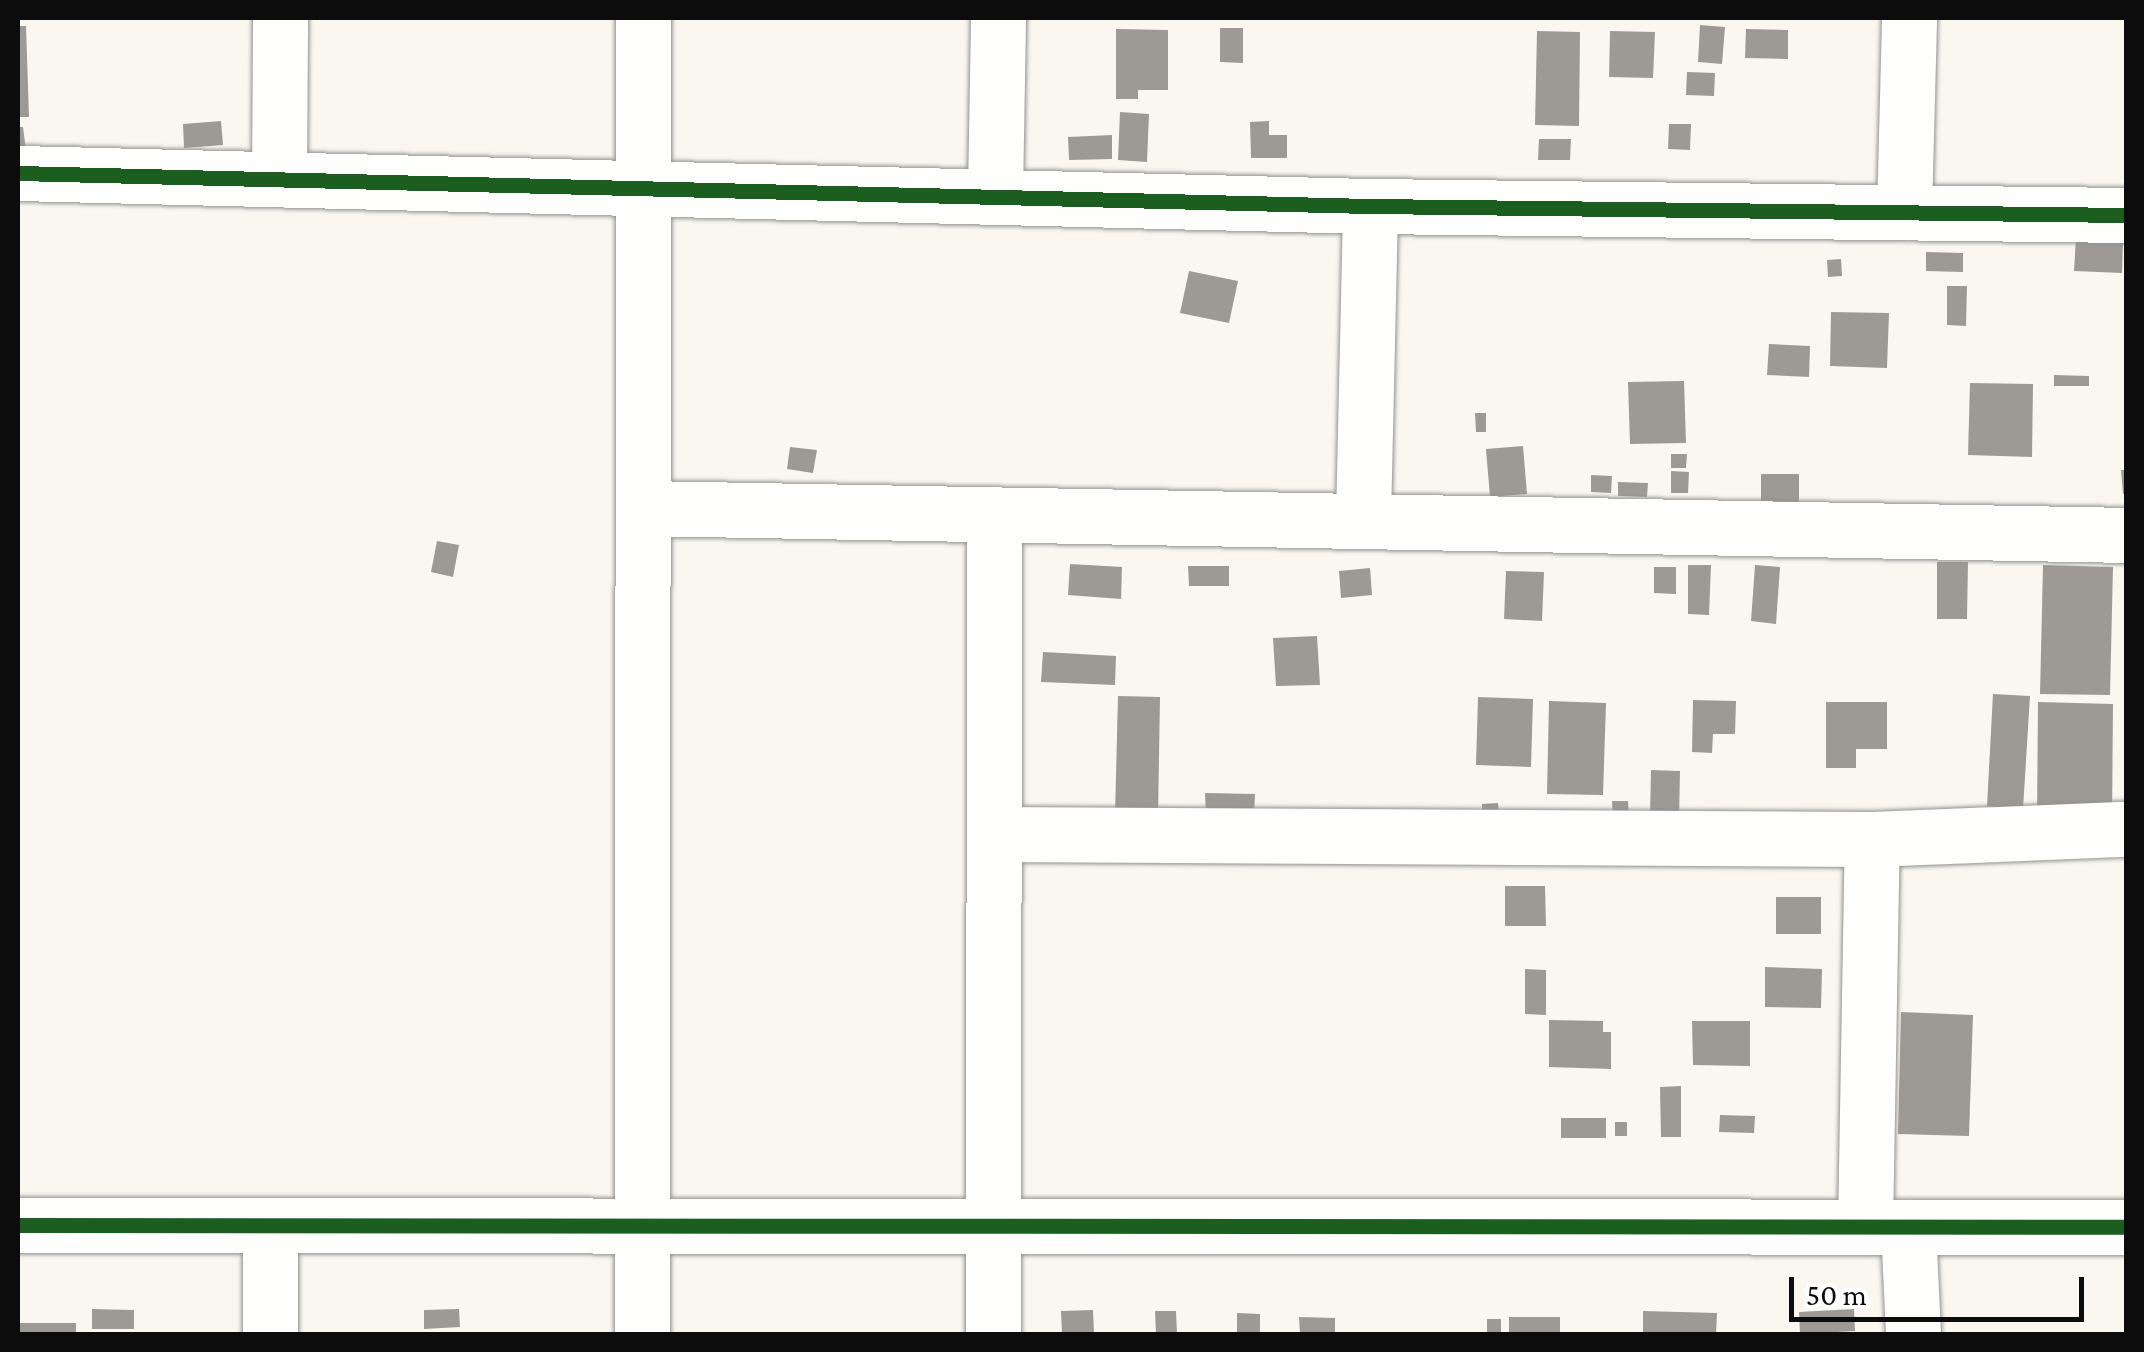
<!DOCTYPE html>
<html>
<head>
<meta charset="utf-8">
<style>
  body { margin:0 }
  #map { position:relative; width:2144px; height:1352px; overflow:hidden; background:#faf7f0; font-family:"Crimson Pro",serif }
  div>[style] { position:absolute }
  .building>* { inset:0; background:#9d9a96 }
  .roads { filter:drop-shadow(0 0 2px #93928f) drop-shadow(0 0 2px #93928f) }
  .minor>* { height:55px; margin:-27.5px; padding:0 27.5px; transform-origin:27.5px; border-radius:27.5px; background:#fefefd }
  .cycleway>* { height:15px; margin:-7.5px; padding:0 7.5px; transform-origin:7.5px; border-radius:7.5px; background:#1b5e20 }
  span { translate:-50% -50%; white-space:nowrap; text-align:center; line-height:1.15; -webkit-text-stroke:10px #fff; paint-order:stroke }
  .frame { position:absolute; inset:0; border:20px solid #0c0c0c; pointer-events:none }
  .scale { position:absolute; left:1789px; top:1277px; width:295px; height:45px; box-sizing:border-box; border:5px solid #0c0c0c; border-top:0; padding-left:12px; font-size:30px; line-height:35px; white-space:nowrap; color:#0c0c0c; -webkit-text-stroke:8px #fff; paint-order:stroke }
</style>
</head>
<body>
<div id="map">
  <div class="building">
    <i style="clip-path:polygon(1700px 25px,1725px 27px,1722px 64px,1698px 62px)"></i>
    <i style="clip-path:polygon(18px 26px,26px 26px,29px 117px,18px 117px)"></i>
    <i style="clip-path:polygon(1220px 28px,1243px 28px,1243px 63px,1220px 62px)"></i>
    <i style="clip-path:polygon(1116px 29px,1168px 30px,1168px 90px,1138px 90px,1138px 99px,1116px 99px)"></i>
    <i style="clip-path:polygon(1746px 29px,1788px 30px,1788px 59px,1745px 58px)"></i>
    <i style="clip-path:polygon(1537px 31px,1580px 32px,1579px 126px,1535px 125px)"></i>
    <i style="clip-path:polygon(1610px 31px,1655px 32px,1653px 78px,1609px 77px)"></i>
    <i style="clip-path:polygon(1687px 72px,1715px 73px,1714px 96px,1686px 95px)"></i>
    <i style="clip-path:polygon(1120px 112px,1149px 114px,1147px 162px,1118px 160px)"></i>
    <i style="clip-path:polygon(221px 121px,223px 145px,184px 148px,183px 124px)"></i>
    <i style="clip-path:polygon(1269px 121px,1269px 135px,1287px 135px,1287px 158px,1251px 158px,1250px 122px)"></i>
    <i style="clip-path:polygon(1669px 124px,1691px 124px,1690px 150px,1668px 149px)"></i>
    <i style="clip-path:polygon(18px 127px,23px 127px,26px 150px,18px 151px)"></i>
    <i style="clip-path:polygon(1112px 135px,1112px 159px,1069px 160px,1068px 137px)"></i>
    <i style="clip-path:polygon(1539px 139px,1571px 139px,1570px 160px,1538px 160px)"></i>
    <i style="clip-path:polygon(2076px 238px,2123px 241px,2122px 273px,2074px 271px)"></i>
    <i style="clip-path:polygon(1926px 252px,1963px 253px,1963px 272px,1926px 271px)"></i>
    <i style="clip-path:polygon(1841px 259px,1842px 276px,1828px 277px,1827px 260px)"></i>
    <i style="clip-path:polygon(1189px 271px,1238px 281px,1229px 323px,1180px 313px)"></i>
    <i style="clip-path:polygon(1947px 286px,1967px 286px,1966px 326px,1947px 325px)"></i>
    <i style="clip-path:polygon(1831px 312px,1889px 313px,1887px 368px,1830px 366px)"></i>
    <i style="clip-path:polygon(1769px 344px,1810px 346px,1809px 377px,1767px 375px)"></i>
    <i style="clip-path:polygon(2054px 375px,2089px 376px,2089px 386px,2054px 386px)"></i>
    <i style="clip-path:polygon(1684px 381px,1686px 443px,1630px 444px,1628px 382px)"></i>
    <i style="clip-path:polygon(1970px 383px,2033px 384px,2032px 457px,1968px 455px)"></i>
    <i style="clip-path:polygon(1475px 413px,1486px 413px,1486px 432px,1476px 432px)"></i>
    <i style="clip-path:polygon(1523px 446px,1527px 494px,1490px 497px,1486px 449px)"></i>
    <i style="clip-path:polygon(790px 447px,817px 450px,813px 473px,787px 469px)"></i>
    <i style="clip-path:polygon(1671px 454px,1687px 454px,1686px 468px,1671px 468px)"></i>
    <i style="clip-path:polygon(2121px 470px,2126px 470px,2126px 493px,2123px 494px)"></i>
    <i style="clip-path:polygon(1671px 471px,1689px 472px,1688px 493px,1671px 493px)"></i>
    <i style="clip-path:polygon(1761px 474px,1799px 474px,1799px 502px,1761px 501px)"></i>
    <i style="clip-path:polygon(1591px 475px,1612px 476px,1611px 493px,1591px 492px)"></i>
    <i style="clip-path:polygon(1618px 482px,1648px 483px,1647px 497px,1618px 496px)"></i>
    <i style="clip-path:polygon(437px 541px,459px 545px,453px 577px,431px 572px)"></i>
    <i style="clip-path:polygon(1937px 562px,1968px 562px,1967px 619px,1937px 619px)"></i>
    <i style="clip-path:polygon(1070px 564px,1122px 567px,1121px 599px,1068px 595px)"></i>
    <i style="clip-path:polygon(1688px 565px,1711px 565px,1709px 615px,1688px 614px)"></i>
    <i style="clip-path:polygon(1755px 565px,1780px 567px,1776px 624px,1751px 621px)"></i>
    <i style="clip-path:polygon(2043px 565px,2113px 567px,2110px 695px,2040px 694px)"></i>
    <i style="clip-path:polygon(1188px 566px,1229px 566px,1229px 586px,1189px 586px)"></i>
    <i style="clip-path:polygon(1654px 567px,1676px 567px,1676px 594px,1654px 593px)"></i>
    <i style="clip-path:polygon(1370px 568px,1372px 595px,1341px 598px,1339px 571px)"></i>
    <i style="clip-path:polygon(1506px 571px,1544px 572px,1542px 621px,1504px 619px)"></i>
    <i style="clip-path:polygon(1317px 636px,1320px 685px,1276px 686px,1273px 638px)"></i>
    <i style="clip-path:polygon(1043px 652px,1116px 656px,1115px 685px,1041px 682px)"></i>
    <i style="clip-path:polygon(1993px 694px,2030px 696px,2023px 809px,1987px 806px)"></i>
    <i style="clip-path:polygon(1118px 696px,1160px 697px,1158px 817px,1115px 815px)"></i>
    <i style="clip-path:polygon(1478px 697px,1533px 699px,1531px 767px,1476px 765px)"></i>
    <i style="clip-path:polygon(1693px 700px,1736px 701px,1735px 734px,1713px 734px,1712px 753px,1692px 752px)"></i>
    <i style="clip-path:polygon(1549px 701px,1606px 703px,1603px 795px,1547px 794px)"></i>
    <i style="clip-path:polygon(1826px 702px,1887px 702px,1887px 749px,1856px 749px,1856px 768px,1826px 768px)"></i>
    <i style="clip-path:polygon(2038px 702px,2113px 704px,2112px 820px,2037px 819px)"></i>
    <i style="clip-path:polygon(1651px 770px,1680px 771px,1679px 818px,1650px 818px)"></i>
    <i style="clip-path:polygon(1205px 793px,1255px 794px,1254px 819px,1206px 817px)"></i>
    <i style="clip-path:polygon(1612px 801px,1628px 801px,1629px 820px,1613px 820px)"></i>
    <i style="clip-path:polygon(1498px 803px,1499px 816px,1482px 817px,1482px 804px)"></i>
    <i style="clip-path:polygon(1505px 886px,1545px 886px,1546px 926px,1505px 926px)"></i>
    <i style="clip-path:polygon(1776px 897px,1821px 897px,1821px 934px,1776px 934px)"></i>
    <i style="clip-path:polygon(1765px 967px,1822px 969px,1821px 1008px,1765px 1007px)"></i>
    <i style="clip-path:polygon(1525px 969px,1546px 970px,1546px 1015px,1525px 1014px)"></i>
    <i style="clip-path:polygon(1901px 1012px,1973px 1015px,1969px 1136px,1898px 1134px)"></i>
    <i style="clip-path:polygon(1549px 1020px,1603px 1021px,1603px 1032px,1611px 1032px,1611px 1069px,1549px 1067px)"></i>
    <i style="clip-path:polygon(1692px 1021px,1750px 1021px,1750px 1066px,1693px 1065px)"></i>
    <i style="clip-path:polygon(1681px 1086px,1681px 1137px,1661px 1137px,1660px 1087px)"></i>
    <i style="clip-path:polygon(1720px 1115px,1755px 1116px,1754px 1133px,1719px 1132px)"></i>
    <i style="clip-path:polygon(1561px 1118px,1606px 1118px,1606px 1138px,1561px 1138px)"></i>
    <i style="clip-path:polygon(1615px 1122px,1627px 1122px,1627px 1136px,1615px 1136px)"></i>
    <i style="clip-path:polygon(92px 1309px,134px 1310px,134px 1329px,92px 1329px)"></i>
    <i style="clip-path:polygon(459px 1309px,460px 1327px,424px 1329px,424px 1310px)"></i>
    <i style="clip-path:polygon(1854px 1309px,1855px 1331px,1800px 1334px,1799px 1312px)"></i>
    <i style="clip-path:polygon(1093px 1310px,1094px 1334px,1062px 1334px,1061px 1311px)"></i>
    <i style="clip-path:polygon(1155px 1311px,1176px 1311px,1177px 1334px,1156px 1334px)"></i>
    <i style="clip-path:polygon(1643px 1311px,1717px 1313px,1716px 1334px,1643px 1334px)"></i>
    <i style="clip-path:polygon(1237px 1313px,1260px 1314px,1260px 1334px,1237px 1334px)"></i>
    <i style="clip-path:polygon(1299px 1317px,1335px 1318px,1335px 1334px,1300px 1334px)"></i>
    <i style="clip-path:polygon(1509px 1317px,1560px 1317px,1560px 1334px,1509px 1334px)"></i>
    <i style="clip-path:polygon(1487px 1319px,1501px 1319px,1501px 1334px,1487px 1334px)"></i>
    <i style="clip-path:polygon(18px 1323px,76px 1323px,76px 1334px,18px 1334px)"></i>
  </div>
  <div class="roads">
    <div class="minor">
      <i style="left:18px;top:173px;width:1352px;rotate:1.4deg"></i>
      <i style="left:1370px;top:206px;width:756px;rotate:0.68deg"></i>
      <i style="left:279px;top:176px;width:158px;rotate:-89.6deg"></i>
      <i style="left:995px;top:193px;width:175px;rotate:-89deg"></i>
      <i style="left:1904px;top:212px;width:194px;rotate:-88.5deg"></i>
      <i style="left:643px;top:508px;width:1483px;rotate:1.04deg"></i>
      <i style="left:1363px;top:519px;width:313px;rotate:-88.7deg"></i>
      <i style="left:994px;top:834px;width:878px;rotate:0.33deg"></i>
      <i style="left:1872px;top:839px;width:254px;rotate:-2.3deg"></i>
      <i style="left:18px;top:1225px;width:2108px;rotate:0.05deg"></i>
      <i style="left:1865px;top:1227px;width:388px;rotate:-89deg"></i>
      <i style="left:1908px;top:1227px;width:107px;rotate:87.3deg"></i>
      <i style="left:270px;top:1334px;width:108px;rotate:-90deg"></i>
      <i style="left:642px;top:1334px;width:1316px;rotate:-89.96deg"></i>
      <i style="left:993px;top:1334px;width:819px;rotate:-89.93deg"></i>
    </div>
  </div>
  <div class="cycleway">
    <i style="left:18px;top:173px;width:1352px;rotate:1.4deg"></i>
    <i style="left:1370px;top:206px;width:756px;rotate:0.68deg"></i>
    <i style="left:18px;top:1225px;width:2108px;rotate:0.05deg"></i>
  </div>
  <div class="frame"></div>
  <div class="scale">50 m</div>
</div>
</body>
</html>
